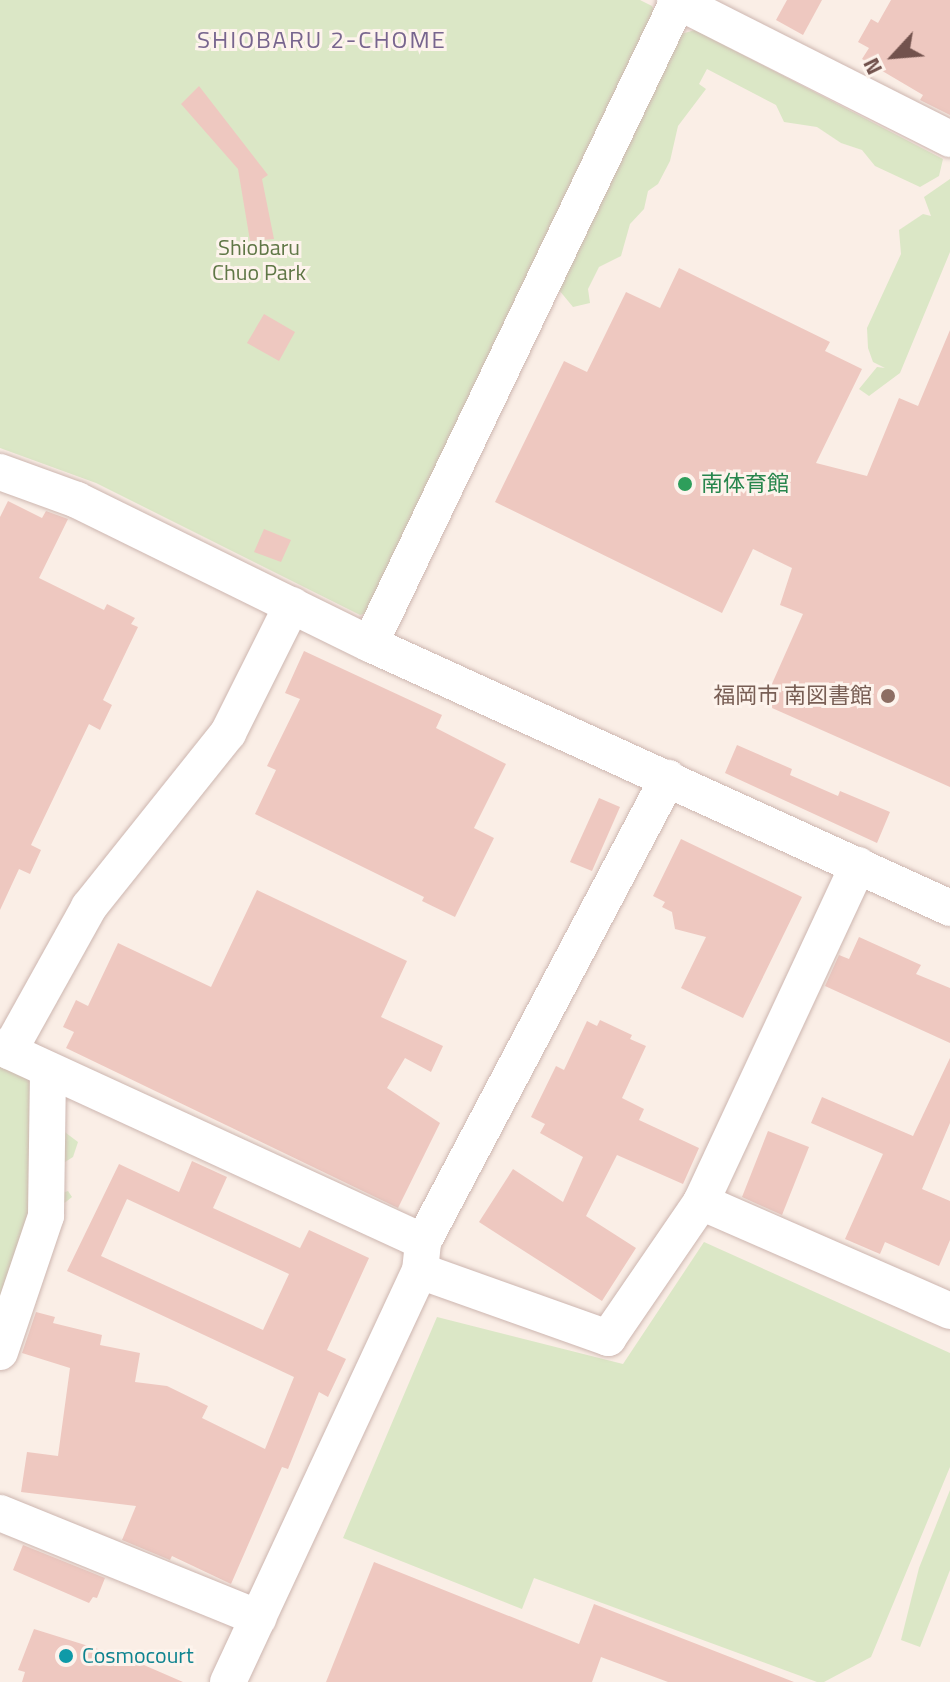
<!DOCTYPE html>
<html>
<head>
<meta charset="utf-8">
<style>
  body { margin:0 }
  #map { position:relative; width:950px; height:1682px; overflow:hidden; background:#faeee6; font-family:"Titillium Web","Noto Sans JP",sans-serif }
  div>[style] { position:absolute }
  .green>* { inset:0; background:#dbe7c6 }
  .building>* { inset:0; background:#eec8c0 }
  .roads { filter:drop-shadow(0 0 2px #cdb6b0) drop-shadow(0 0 2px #cdb6b0) }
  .minor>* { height:36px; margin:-18px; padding:0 18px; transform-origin:18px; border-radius:18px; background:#fff }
  .dots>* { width:22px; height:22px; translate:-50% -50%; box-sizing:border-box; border:4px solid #fdf3ec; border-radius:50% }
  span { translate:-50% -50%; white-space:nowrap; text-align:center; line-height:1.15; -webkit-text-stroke:6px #fdf3ec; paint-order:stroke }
  .park-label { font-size:22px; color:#5f7746 }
  .leisure-label { font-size:22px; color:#27864d }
  .left { translate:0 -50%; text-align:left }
  .education-label { font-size:22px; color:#785e54 }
  .right { translate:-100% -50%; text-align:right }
  .culture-label { font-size:22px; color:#0d838f }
  .neighbourhood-label { font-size:24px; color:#77658e; letter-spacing:2px }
  .north { position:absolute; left:854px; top:16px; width:80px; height:80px; -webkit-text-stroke:6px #fdf3ec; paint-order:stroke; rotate:244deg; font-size:22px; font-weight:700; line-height:32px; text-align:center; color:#72524d }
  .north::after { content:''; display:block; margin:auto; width:28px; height:36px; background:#72524d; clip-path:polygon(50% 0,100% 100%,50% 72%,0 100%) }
</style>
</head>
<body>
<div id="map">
  <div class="green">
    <i style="clip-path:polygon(0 0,640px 0,652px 6px,659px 21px,379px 609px,360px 615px,96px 483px,0 448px)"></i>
    <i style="clip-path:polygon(695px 30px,943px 159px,939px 176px,920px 187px,875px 166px,862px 150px,841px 143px,817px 127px,784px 122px,776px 105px,707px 69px,699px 84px,706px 89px,678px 126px,670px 161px,658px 184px,648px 191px,644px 209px,630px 224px,621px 256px,599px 267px,588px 289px,590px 303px,573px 307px,559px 290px,681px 34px)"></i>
    <i style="clip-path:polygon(950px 179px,950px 252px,900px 373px,869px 396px,859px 389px,877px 367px,885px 368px,873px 362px,868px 348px,867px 328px,901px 254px,899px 230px,923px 214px,931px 216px,924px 197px)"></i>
    <i style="clip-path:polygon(0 1041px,29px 1066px,58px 1127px,78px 1142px,73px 1157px,57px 1167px,53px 1196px,68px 1191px,72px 1197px,57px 1209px,0 1309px)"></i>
    <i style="clip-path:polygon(704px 1242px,950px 1353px,950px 1467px,871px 1657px,824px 1682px,817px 1682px,534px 1578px,522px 1609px,343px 1538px,437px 1317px,623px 1364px)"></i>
    <i style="clip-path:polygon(950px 1490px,950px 1570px,920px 1647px,901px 1640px,919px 1568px)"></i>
  </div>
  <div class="building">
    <i style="clip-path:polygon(787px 0,822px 0,803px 35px,776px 20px)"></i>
    <i style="clip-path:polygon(891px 0,950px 0,950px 115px,920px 100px,923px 95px,862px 59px,869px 48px,858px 42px,871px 19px,878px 23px)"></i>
    <i style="clip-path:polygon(199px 86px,268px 175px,262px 179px,274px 239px,250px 241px,238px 169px,181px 104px)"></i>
    <i style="clip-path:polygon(679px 268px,830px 342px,825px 351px,862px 369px,816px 463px,867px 476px,899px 398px,918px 406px,950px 330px,950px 787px,763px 704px,803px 614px,780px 605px,792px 568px,753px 549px,722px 613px,495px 502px,564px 361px,587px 372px,626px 292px,660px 308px)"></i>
    <i style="clip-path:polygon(264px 314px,295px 332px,279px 361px,247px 343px)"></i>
    <i style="clip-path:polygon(8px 501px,42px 518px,46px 511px,68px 519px,39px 578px,104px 610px,107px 604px,135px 618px,131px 624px,138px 627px,103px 700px,112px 705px,100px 730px,89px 724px,31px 845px,41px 850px,30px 874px,19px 869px,0 910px,0 517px)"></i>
    <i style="clip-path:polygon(264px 529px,291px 540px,281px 562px,254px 552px)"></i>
    <i style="clip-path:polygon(304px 651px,442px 715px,436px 728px,506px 764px,474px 828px,494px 838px,455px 917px,422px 901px,424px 897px,255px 814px,276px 770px,267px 766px,300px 699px,285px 693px)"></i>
    <i style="clip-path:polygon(737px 745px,792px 769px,790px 775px,838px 796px,840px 791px,890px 812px,877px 843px,725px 773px)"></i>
    <i style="clip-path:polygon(599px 798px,620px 807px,592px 871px,570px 862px)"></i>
    <i style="clip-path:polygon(681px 839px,802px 897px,743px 1018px,681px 988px,706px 937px,675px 929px,672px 912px,662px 907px,665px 902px,653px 896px)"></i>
    <i style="clip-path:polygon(257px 890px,407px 961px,381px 1017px,443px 1046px,431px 1072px,405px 1058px,387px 1088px,440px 1123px,398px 1208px,66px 1048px,74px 1032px,63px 1027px,76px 1000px,88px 1006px,118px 943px,211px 987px)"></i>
    <i style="clip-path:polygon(859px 937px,921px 965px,916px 974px,950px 988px,950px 1043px,825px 986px,839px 955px,849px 959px)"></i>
    <i style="clip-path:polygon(600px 1020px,632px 1035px,630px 1039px,646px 1046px,622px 1098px,644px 1109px,639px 1120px,699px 1148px,683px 1184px,617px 1155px,586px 1216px,636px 1248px,602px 1301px,479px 1222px,513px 1169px,563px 1202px,583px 1157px,540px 1133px,545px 1124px,531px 1117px,556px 1066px,564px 1070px,587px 1021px,597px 1026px)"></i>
    <i style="clip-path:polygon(950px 1058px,950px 1123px,922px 1189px,950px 1201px,950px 1240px,939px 1266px,885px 1242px,880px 1254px,845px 1239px,883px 1154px,811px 1123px,822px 1097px,913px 1136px)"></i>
    <i style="clip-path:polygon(768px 1131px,809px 1147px,782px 1215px,742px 1197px)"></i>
    <i style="clip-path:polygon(evenodd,192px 1161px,227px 1177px,213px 1208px,300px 1248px,309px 1230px,369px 1258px,327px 1350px,346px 1359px,328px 1397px,319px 1392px,288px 1469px,282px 1467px,231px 1584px,172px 1556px,170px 1560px,122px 1540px,136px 1506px,21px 1492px,27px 1452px,58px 1456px,70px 1368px,22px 1353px,36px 1312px,55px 1317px,53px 1323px,102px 1335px,100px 1345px,140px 1353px,135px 1382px,167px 1386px,208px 1406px,202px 1418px,265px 1449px,294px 1377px,67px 1271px,119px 1164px,179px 1192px,192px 1161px,127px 1199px,289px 1274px,263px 1330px,101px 1256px,127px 1199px)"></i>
    <i style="clip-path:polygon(23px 1545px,105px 1578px,97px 1598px,93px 1597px,89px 1603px,13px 1570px)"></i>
    <i style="clip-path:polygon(374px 1562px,579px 1644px,594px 1604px,794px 1682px,668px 1682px,601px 1657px,592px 1682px,326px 1682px)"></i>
    <i style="clip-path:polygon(34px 1629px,130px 1659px,183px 1682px,22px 1682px,25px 1672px,18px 1670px)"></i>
  </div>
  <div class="roads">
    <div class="minor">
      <i style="left:675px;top:0;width:308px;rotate:26.8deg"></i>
      <i style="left:0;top:472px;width:82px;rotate:20deg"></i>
      <i style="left:77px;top:500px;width:326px;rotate:26.2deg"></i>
      <i style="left:370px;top:644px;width:637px;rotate:24.47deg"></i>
      <i style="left:370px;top:644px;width:713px;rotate:-64.41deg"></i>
      <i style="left:0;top:1047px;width:466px;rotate:24.7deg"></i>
      <i style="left:9px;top:1051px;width:165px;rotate:-60.9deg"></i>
      <i style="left:89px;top:907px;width:223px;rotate:-51.4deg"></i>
      <i style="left:228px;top:733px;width:143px;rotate:-63.4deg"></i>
      <i style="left:701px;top:1202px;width:372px;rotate:-65deg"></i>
      <i style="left:420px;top:1271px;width:200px;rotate:19.6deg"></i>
      <i style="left:608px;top:1338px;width:165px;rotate:-55.6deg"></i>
      <i style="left:701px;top:1202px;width:272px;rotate:23.6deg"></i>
      <i style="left:0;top:1352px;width:144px;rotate:-71.3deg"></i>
      <i style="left:46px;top:1216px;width:145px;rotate:-89.2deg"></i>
      <i style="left:0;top:1513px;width:279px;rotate:22.1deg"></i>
      <i style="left:228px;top:1682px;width:454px;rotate:-65deg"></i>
      <i style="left:420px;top:1271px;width:29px;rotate:-84deg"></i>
      <i style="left:423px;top:1242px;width:525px;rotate:-62.17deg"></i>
    </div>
  </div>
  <div class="dots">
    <i style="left:685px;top:484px;background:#2e9e5b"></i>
    <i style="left:888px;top:696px;background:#8d6e63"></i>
    <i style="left:66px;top:1656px;background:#0f9aa8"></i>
  </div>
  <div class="park-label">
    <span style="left:259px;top:260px">Shiobaru<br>Chuo Park</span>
  </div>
  <div class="leisure-label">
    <span class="left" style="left:701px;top:484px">南体育館</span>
  </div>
  <div class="education-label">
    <span class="right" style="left:872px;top:696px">福岡市 南図書館</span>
  </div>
  <div class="culture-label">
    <span class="left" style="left:82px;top:1656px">Cosmocourt</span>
  </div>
  <div class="neighbourhood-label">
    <span style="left:322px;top:40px">SHIOBARU 2-CHOME</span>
  </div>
  <div class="north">N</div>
</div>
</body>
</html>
